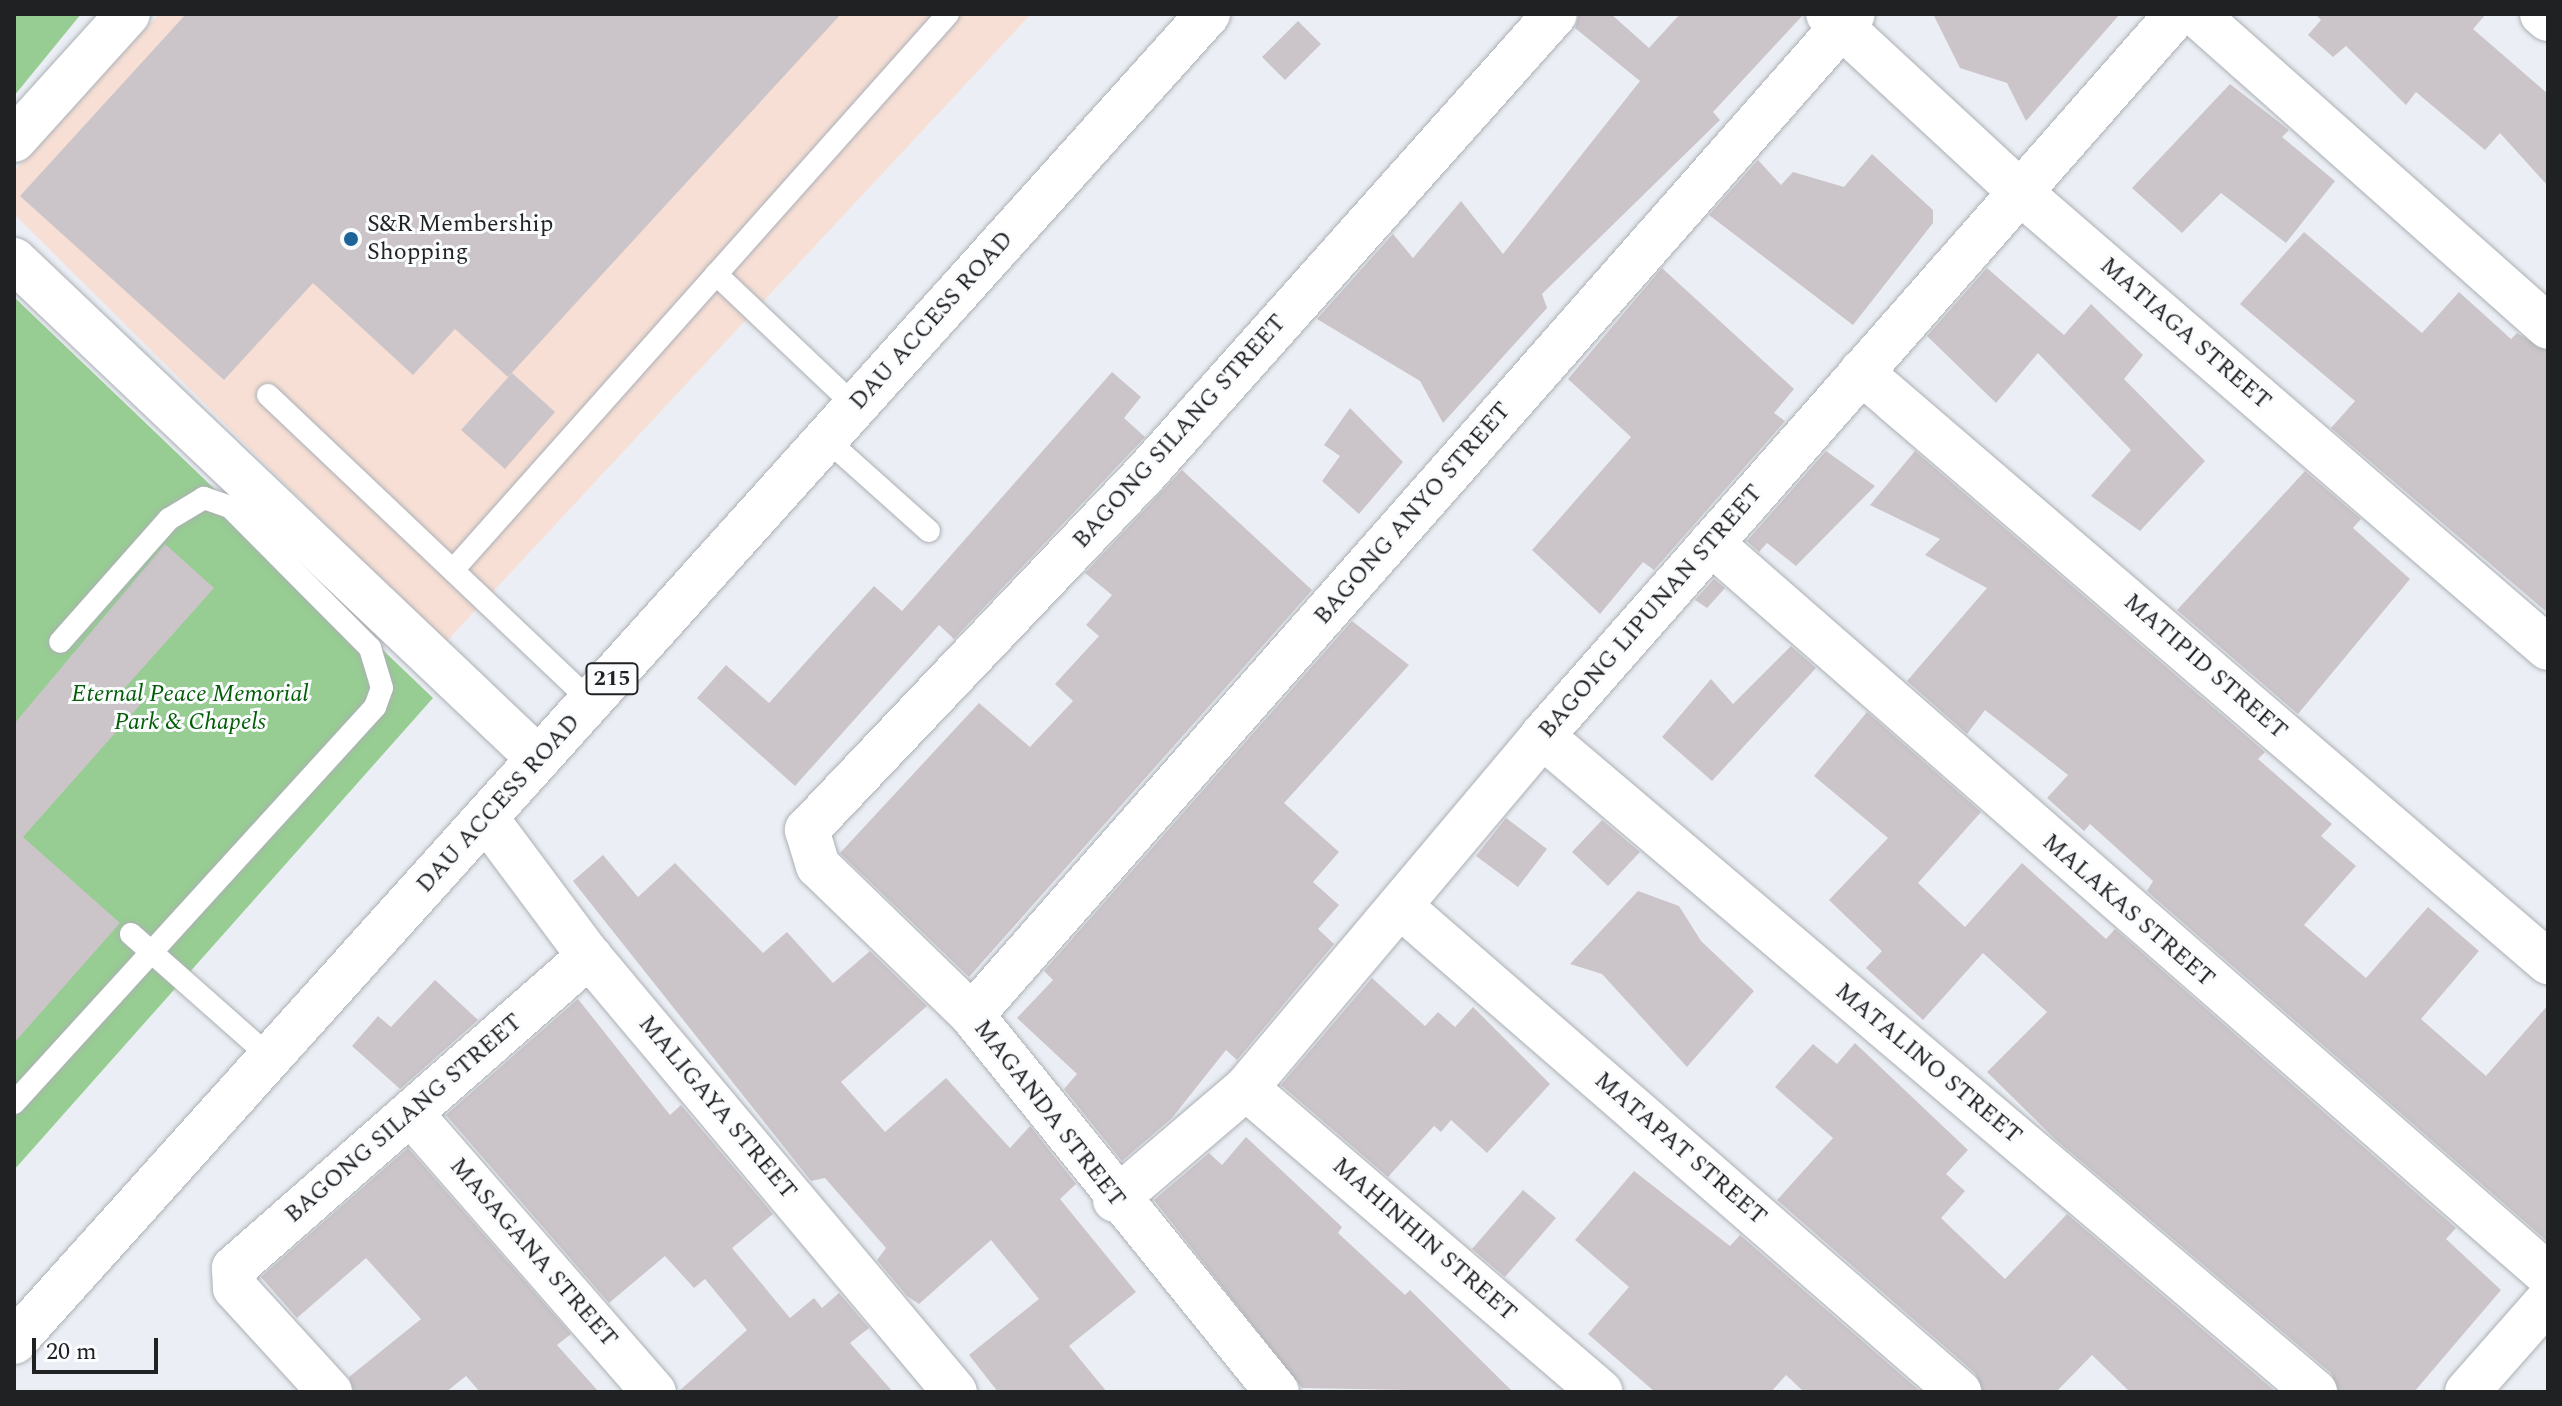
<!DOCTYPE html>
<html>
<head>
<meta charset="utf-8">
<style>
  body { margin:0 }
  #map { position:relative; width:2562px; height:1406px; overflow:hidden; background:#ebeff5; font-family:Spectral,serif }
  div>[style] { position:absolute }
  .commercial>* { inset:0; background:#f7dfd5 }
  .green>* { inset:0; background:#97cc92 }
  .building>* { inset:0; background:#cbc5c9 }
  .roads { filter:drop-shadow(0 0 2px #acb0b5) drop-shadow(0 0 2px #acb0b5) }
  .service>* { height:22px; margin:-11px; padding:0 11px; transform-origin:11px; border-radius:11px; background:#fff }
  .minor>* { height:44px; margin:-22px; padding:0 22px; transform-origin:22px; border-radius:22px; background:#fff }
  .tertiary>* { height:44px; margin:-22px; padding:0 22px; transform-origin:22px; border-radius:22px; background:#fff }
  .primary>* { height:44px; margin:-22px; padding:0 22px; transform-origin:22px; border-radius:22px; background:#fff }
  .dots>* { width:22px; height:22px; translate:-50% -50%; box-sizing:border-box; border:4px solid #fafcfe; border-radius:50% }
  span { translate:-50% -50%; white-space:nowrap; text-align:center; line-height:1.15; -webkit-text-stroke:6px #fafcfe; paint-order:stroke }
  .shield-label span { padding:2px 6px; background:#fafcfe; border:2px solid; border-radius:6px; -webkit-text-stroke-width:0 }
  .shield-label { font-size:22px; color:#1f2122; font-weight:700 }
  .poi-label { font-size:24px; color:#1f2122 }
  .left { translate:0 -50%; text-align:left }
  .street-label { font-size:24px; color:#1f2122 }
  .park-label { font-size:24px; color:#035d05; font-style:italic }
  .frame { position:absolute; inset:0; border:16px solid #1f2122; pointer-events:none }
  .scale { position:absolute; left:32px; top:1338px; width:126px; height:36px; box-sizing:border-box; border:4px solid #1f2122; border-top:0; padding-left:10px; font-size:24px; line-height:28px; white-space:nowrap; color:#1f2122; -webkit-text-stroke:6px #fafcfe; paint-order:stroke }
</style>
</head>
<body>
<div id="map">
  <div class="commercial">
    <i style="clip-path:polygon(159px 14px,1031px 14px,445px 643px,14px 214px,14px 171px)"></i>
  </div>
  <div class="green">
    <i style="clip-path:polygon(14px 14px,81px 14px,14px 96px)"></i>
    <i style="clip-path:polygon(14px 297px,433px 698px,14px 1170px)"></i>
  </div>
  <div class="building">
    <i style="clip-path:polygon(186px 14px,841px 14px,508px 377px,455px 329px,413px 375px,313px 283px,224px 380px,20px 196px)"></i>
    <i style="clip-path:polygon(1579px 14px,1611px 14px,1649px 48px,1680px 14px,1804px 14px,1713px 112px,1720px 120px,1542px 294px,1547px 308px,1443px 423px,1420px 381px,1317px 319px,1393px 234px,1413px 258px,1461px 201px,1503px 254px,1640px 81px,1575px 28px)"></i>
    <i style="clip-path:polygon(1933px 14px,2120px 14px,2026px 121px,2007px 83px,1960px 68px)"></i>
    <i style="clip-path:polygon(2315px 14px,2486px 14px,2473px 29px,2548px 94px,2548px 186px,2500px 133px,2485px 150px,2416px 92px,2406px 105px,2346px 46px,2333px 57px,2308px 35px,2321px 20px)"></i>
    <i style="clip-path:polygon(1298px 21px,1321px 44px,1285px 80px,1262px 57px)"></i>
    <i style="clip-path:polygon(2230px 84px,2289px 130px,2282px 137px,2335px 181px,2286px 243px,2221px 193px,2182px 233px,2132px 188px)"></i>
    <i style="clip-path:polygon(1872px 154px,1933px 210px,1933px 223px,1853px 325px,1709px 215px,1758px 160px,1781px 185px,1793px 172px,1844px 187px)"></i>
    <i style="clip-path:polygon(2304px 232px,2422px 333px,2459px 292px,2511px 339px,2517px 333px,2548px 351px,2548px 613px,2331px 428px,2355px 401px,2240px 304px)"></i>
    <i style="clip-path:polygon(1662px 268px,1794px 389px,1774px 413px,1785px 421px,1654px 570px,1643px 562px,1600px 614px,1532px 550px,1631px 437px,1568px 379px)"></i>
    <i style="clip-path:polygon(1987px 268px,2064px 335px,2091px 304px,2143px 355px,2124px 379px,2205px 461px,2140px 531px,2091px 496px,2131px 450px,2038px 353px,1996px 403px,1927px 336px)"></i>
    <i style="clip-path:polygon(1112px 372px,1141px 397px,1124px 418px,1145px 437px,954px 639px,939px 625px,795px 786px,697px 698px,726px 665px,769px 703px,874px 586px,902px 611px)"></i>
    <i style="clip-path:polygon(512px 373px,555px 412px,505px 469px,461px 430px)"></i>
    <i style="clip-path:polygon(1350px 408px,1403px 462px,1359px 514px,1322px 481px,1340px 456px,1324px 445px)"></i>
    <i style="clip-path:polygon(1826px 451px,1875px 486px,1796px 566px,1767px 543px,1759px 552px,1747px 541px)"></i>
    <i style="clip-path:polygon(1915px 451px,2265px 752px,2258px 759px,2332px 824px,2321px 836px,2356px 866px,2304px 925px,2366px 978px,2428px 907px,2479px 951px,2421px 1019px,2486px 1076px,2548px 1005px,2548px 1242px,2147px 891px,2153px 881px,2090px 824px,2084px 831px,2047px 798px,2068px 775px,1985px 710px,1967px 734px,1907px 681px,1987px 588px,1925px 555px,1940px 539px,1870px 505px)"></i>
    <i style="clip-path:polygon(1182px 470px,1312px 590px,969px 977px,840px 853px,979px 703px,1030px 747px,1073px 701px,1055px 684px,1099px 636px,1086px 625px,1112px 595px,1085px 573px)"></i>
    <i style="clip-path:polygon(2305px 471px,2361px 519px,2353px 528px,2410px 579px,2298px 714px,2177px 610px)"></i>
    <i style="clip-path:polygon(165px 544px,214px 588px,123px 690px,140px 705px,23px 837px,120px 923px,14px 1043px,14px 724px)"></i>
    <i style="clip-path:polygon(1714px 579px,1725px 588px,1707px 608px,1695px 600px)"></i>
    <i style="clip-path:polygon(1352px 621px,1409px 665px,1284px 803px,1339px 852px,1313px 882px,1339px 905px,1318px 929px,1334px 944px,1237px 1060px,1226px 1050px,1172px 1118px,1122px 1161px,1064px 1089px,1077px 1074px,1017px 1018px,1053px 980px,1044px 971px)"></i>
    <i style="clip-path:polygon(1791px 646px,1816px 668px,1712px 781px,1662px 737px,1711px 679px,1733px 704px)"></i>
    <i style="clip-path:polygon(1867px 712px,1981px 812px,1918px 883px,1965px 927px,2022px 863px,2106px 939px,2115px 929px,2456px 1228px,2446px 1239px,2501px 1290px,2414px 1392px,2339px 1392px,2331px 1373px,2055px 1139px,1987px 1072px,2047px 1012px,1983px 953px,1923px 1020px,1866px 968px,1882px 951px,1829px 900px,1888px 838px,1814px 776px)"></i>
    <i style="clip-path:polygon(1506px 818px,1547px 849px,1518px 887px,1476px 856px)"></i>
    <i style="clip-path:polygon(1602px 820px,1640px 852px,1608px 886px,1572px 852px)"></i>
    <i style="clip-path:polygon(603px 855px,638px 897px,675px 863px,763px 953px,787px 932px,833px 983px,870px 951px,927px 1006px,841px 1082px,885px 1132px,946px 1078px,1010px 1148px,1030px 1126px,1076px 1184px,1060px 1199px,1136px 1292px,1069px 1346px,1107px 1392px,998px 1392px,969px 1355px,1039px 1299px,991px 1240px,919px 1304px,907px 1296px,877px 1260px,886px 1248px,825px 1178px,811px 1181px,573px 881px)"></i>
    <i style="clip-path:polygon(1638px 891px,1679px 906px,1701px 941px,1754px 991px,1687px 1067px,1602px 974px,1570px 964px)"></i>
    <i style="clip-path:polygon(1372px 978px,1425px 1026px,1438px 1012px,1455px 1027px,1473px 1007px,1550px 1084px,1487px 1153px,1451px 1120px,1441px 1132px,1434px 1126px,1388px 1177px,1281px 1085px)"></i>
    <i style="clip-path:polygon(435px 980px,478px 1020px,400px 1089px,352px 1046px,378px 1016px,391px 1027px)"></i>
    <i style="clip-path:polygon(578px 999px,670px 1115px,681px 1105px,773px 1214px,732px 1248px,790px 1318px,814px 1298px,822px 1308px,839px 1293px,869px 1328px,850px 1343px,893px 1392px,678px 1392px,747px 1330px,705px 1279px,694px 1288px,665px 1256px,609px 1303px,446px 1115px)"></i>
    <i style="clip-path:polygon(1855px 1043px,1968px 1150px,1946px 1174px,1965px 1191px,1941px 1218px,2005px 1279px,2067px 1214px,2276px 1392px,2130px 1392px,2092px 1355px,2056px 1392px,1983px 1392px,1975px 1373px,1777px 1200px,1833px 1138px,1775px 1087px,1813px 1044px,1837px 1064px)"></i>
    <i style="clip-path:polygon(1246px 1137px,1342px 1227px,1338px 1233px,1405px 1295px,1410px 1290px,1513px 1392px,1302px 1388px,1154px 1200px,1209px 1153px,1222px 1165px)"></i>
    <i style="clip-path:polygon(408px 1148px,571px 1334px,557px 1345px,599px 1392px,480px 1392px,466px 1376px,446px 1392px,354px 1392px,349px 1377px,421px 1319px,366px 1258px,297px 1318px,261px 1277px)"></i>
    <i style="clip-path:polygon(1634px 1171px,1730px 1246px,1740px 1235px,1921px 1392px,1804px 1392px,1786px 1375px,1771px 1392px,1655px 1392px,1588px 1334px,1629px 1287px,1575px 1240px)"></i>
    <i style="clip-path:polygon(1523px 1190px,1556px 1218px,1505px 1277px,1472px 1249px)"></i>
  </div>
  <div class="roads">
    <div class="service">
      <i style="left:716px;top:274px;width:192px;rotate:43.5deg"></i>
      <i style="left:268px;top:395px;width:446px;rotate:43.5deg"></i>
      <i style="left:826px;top:439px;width:138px;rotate:41.8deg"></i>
      <i style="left:454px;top:569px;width:743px;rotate:-48.33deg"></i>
      <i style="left:131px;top:934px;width:186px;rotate:41.5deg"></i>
      <i style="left:14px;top:1103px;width:536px;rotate:-47.65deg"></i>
      <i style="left:375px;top:707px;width:20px;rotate:-70deg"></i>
      <i style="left:382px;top:688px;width:42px;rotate:-106.7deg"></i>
      <i style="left:370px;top:648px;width:199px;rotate:-134.8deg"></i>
      <i style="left:230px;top:507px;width:28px;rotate:-161deg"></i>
      <i style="left:204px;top:498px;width:41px;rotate:149deg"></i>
      <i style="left:169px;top:519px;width:164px;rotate:131.5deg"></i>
    </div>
    <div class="minor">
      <i style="left:1828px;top:14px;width:263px;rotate:42.8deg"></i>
      <i style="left:2021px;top:193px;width:696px;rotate:40.81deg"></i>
      <i style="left:2196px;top:14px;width:471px;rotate:41.6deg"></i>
      <i style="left:2542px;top:14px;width:8px;rotate:40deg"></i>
      <i style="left:14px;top:140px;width:170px;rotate:-47.9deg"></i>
      <i style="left:14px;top:260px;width:724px;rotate:43.55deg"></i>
      <i style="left:1861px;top:372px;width:906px;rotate:40.66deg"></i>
      <i style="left:1711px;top:543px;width:1112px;rotate:41.17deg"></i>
      <i style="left:1542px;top:736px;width:1014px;rotate:40.32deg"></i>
      <i style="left:486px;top:818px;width:172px;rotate:53.3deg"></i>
      <i style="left:589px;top:956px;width:569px;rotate:49.99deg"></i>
      <i style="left:1400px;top:906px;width:741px;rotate:41deg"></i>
      <i style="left:972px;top:1015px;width:1333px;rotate:-48.65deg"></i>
      <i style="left:1246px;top:1088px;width:467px;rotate:40.6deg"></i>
      <i style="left:412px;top:1115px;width:368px;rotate:48.9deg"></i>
      <i style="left:1115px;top:1200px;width:172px;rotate:-40.5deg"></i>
      <i style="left:1246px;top:1088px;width:460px;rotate:-49.9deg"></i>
      <i style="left:1542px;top:736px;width:962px;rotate:-48.67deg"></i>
      <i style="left:330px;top:1392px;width:141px;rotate:-132.4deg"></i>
      <i style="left:235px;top:1288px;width:20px;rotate:-93deg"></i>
      <i style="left:234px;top:1268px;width:473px;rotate:-41.3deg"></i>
      <i style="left:1277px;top:1392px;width:485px;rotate:-129deg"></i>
      <i style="left:972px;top:1015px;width:214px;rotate:-135.9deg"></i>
      <i style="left:818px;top:866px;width:38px;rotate:-107deg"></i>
      <i style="left:807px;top:830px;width:491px;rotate:-46.5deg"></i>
      <i style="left:1145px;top:474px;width:616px;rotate:-48.29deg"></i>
    </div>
    <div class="tertiary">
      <i style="left:2467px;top:1392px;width:123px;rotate:-48.6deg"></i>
    </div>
    <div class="primary">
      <i style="left:14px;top:1342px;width:1786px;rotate:-48.04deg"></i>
    </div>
  </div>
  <div class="dots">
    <i style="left:351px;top:239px;background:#1d6599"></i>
  </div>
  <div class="shield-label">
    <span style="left:612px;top:679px">215</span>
  </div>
  <div class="poi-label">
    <span class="left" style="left:367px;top:239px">S&amp;R Membership<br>Shopping</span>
  </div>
  <div class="street-label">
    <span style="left:932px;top:321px;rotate:-48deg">DAU ACCESS ROAD</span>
    <span style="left:2185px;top:334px;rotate:41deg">MATIAGA STREET</span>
    <span style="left:1180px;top:432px;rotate:-48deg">BAGONG SILANG STREET</span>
    <span style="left:1413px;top:514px;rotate:-49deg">BAGONG ANYO STREET</span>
    <span style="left:1651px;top:612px;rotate:-49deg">BAGONG LIPUNAN STREET</span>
    <span style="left:2205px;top:667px;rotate:41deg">MATIPID STREET</span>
    <span style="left:499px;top:804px;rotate:-48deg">DAU ACCESS ROAD</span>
    <span style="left:2128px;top:911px;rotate:41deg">MALAKAS STREET</span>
    <span style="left:1928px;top:1064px;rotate:40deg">MATALINO STREET</span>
    <span style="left:717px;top:1108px;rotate:50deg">MALIGAYA STREET</span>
    <span style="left:1049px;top:1114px;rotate:52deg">MAGANDA STREET</span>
    <span style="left:404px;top:1119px;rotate:-41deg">BAGONG SILANG STREET</span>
    <span style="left:1680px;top:1149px;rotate:41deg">MATAPAT STREET</span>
    <span style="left:1424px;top:1240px;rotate:41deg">MAHINHIN STREET</span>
    <span style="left:533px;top:1253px;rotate:49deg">MASAGANA STREET</span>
  </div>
  <div class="park-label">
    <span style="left:190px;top:709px">Eternal Peace Memorial<br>Park &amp; Chapels</span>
  </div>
  <div class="frame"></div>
  <div class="scale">20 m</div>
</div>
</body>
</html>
